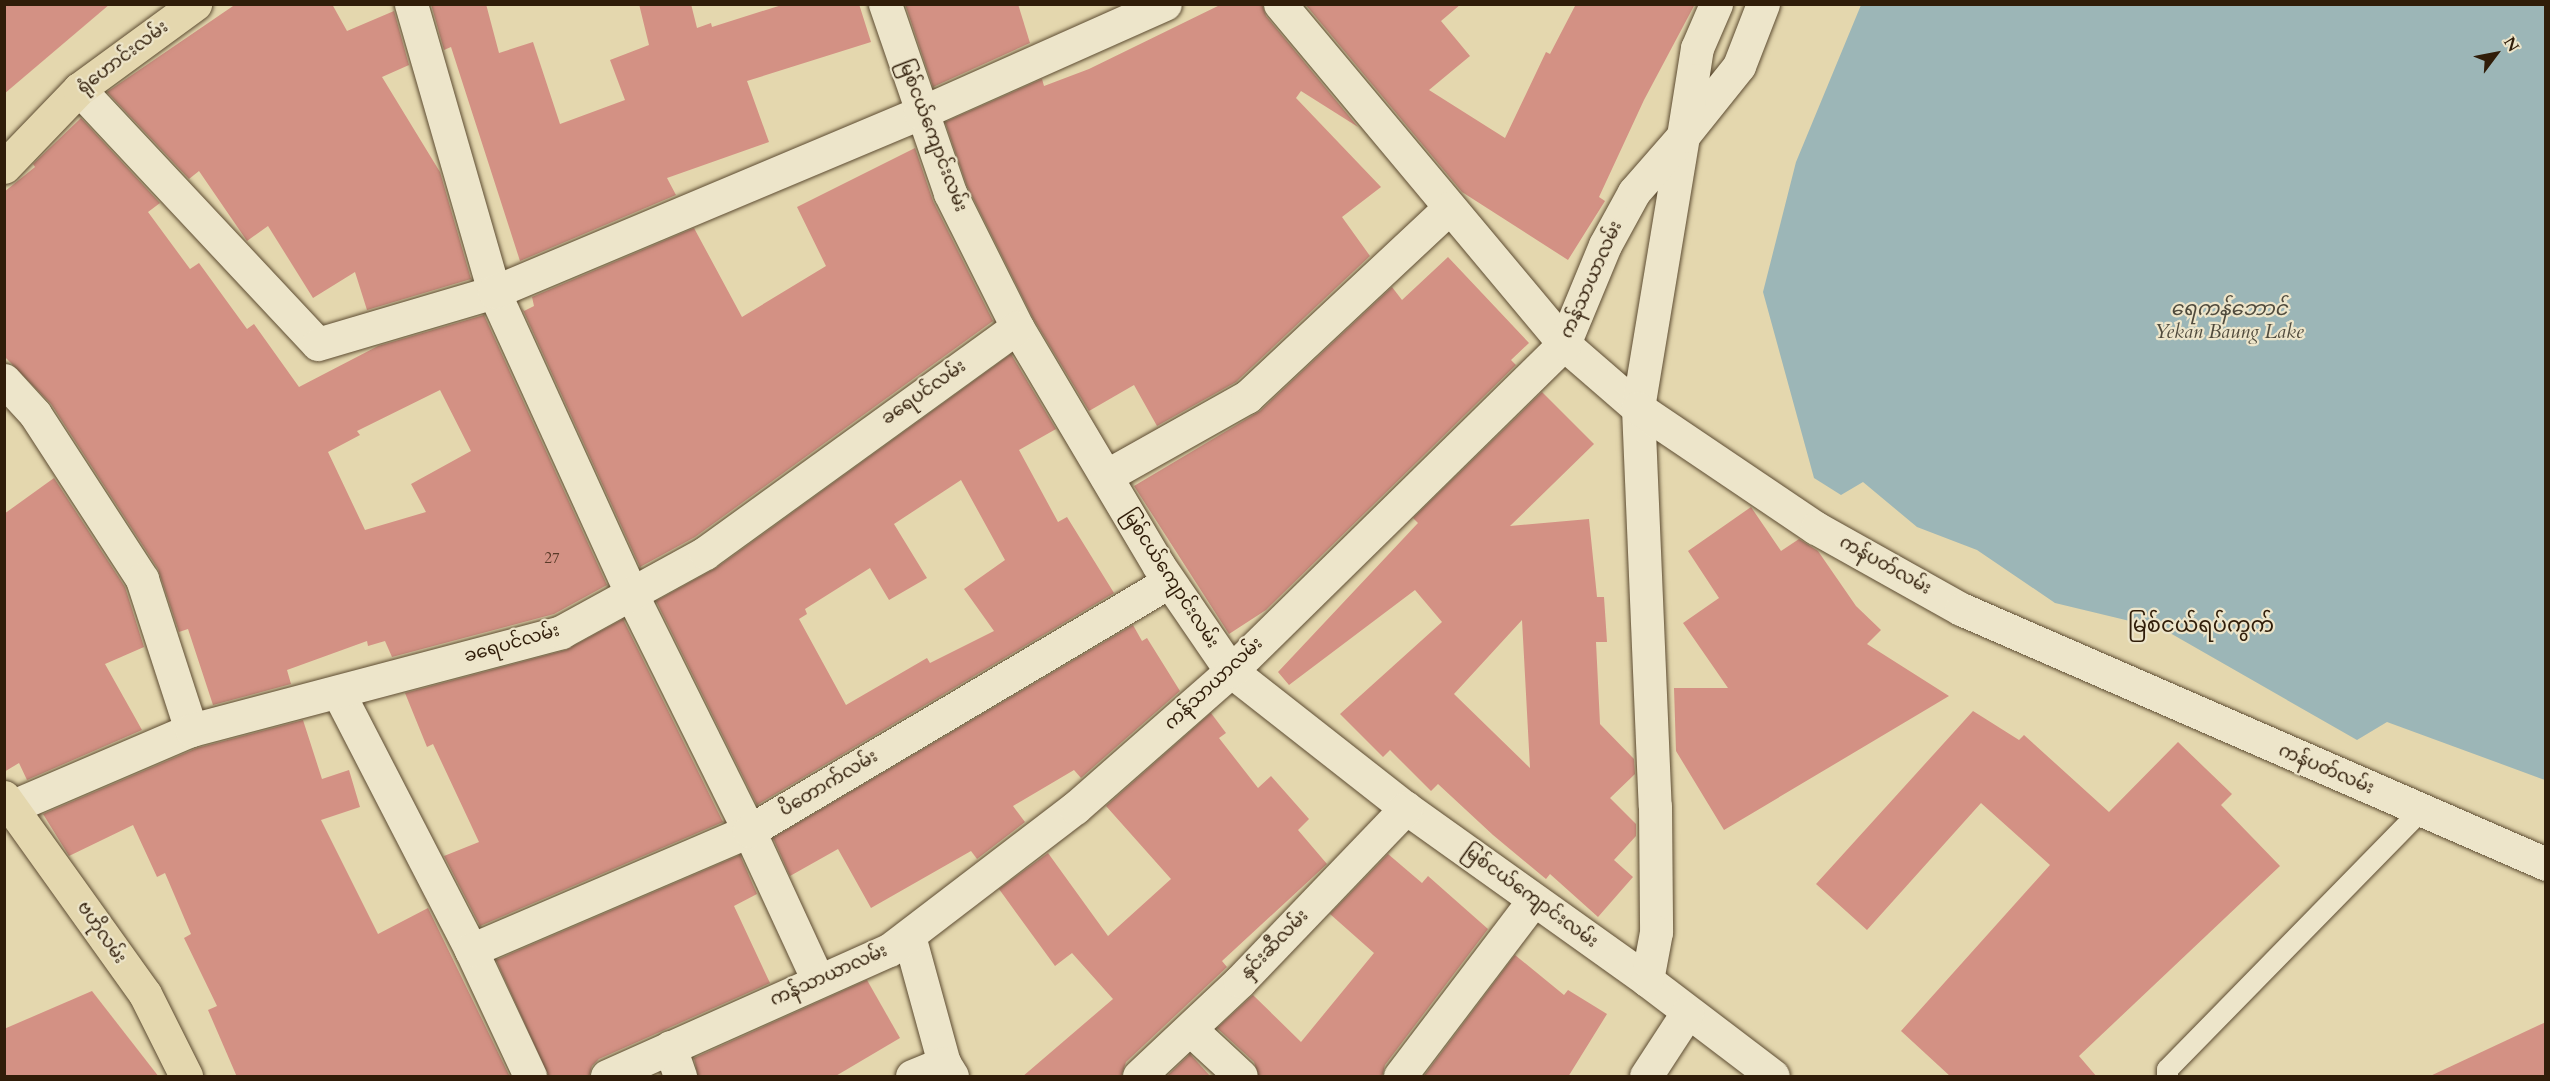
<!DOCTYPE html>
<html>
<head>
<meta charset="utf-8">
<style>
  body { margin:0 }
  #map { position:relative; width:2550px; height:1081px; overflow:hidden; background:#e4d7ae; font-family:Cardo,"Noto Sans Myanmar",serif }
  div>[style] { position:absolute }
  .water>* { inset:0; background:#9cb6b7 }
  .building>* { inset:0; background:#d39184 }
  .roads { filter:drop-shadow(0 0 2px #5d4c32) drop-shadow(0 0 2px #5d4c32) }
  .lane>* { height:21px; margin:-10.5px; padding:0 10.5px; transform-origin:10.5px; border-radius:10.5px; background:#ede5ca }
  .street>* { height:33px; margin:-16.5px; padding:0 16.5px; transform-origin:16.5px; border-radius:16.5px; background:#ede5ca }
  .primary>* { height:33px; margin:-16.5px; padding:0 16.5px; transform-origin:16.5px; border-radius:16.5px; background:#e4d7ae }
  span { translate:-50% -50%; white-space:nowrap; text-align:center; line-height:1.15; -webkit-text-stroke:4.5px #ede5ca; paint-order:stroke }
  .number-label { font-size:15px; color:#593a28 }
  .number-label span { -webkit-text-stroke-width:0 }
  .street-label { font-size:18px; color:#301d09 }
  .water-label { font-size:20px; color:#504b3d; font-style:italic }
  .quarter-label { font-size:21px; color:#301d09 }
  .frame { position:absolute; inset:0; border:6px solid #301d09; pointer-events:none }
  .north { position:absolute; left:2466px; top:24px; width:60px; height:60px; -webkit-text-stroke:4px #ede5ca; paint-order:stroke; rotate:58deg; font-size:16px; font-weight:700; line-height:24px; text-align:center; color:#301d09 }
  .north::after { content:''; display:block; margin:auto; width:21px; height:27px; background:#301d09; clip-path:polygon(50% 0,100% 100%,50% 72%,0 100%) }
</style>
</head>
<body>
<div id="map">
  <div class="water">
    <i style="clip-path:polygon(1861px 5px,2545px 5px,2545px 780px,2387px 722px,2357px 740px,2163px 629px,2055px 603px,1977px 550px,1917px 527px,1863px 482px,1841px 495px,1814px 478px,1763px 292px,1796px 162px)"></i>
  </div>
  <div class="building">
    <i style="clip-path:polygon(4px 4px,110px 4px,4px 94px)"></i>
    <i style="clip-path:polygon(236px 4px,332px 4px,347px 31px,394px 11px,409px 65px,382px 77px,440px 172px,471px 279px,367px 310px,355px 272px,313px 298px,268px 226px,247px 241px,199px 171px,189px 179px,107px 92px)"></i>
    <i style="clip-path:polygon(431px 4px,486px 4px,499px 53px,533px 42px,560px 124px,625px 100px,610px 60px,649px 45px,639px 4px,691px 4px,697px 28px,711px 23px,712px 27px,785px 4px,859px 4px,871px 42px,747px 81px,769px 142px,667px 178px,676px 195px,520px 261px,451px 47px,444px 50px)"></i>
    <i style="clip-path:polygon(905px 4px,1018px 4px,1030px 43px,933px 87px)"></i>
    <i style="clip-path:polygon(1222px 4px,1262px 4px,1266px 16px,1358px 127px,1301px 91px,1296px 98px,1381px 187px,1342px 217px,1370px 256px,1236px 382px,1157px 426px,1134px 385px,1089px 411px,1033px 318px,967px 186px,945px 122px,1042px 79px,1044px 86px,1089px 69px)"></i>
    <i style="clip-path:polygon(1305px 4px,1461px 4px,1441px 21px,1470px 56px,1429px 90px,1505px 138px,1546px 52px,1550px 54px,1576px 4px,1695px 4px,1644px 100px,1599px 197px,1605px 201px,1568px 260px,1462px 192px)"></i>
    <i style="clip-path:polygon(evenodd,81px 118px,160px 203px,148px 212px,190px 269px,199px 263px,247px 329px,254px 324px,299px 387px,378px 346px,484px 315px,607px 585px,554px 614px,392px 657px,385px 641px,368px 646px,367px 641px,287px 670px,291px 684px,213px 705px,188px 629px,179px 632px,158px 569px,51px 404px,4px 356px,4px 192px,35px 167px,33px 164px,81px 118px,440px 390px,471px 451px,411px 484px,426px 512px,365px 530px,328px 452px,360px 435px,357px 431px,440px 390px)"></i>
    <i style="clip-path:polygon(915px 148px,933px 201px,993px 321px,695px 537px,640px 567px,522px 308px,524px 311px,534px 306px,532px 297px,694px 228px,742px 317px,826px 266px,797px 207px)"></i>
    <i style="clip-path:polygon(1448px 257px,1529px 343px,1511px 360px,1516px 365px,1266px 610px,1229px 634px,1134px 486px,1260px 411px,1392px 287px,1402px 300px)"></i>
    <i style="clip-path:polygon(evenodd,1011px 354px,1056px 429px,1019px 450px,1058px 522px,1067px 517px,1114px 593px,757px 805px,656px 601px,716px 568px,1011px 354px,961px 480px,1005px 560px,964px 589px,994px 631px,930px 663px,927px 658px,846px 705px,799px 619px,807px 614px,805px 609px,870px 568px,889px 600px,927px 578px,894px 524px,961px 480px)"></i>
    <i style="clip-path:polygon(evenodd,1542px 392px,1594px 444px,1510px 526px,1589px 519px,1597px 597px,1604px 597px,1607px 642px,1596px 642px,1600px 724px,1634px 759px,1635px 774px,1610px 798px,1636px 824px,1636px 836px,1614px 860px,1633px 877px,1598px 917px,1550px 874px,1546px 879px,1493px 835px,1438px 784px,1431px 791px,1390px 750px,1383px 757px,1340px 714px,1442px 622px,1415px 590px,1289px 685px,1278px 672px,1418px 523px,1413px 518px,1542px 392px,1522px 620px,1530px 768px,1454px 694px,1522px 620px)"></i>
    <i style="clip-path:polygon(54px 478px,125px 587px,144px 647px,105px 664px,142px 730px,27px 780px,19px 763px,4px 772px,4px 514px)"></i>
    <i style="clip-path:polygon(1751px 507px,1781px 551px,1799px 539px,1818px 551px,1856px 606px,1881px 630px,1867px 644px,1949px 696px,1724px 830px,1676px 751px,1674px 688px,1728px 688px,1683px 623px,1719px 598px,1688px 551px)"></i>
    <i style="clip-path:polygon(623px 619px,723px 822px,480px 926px,444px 856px,479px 842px,433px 744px,427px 747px,405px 693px,566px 650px)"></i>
    <i style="clip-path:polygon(1133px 625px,1142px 641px,1147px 638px,1180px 691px,1081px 778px,1074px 770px,1013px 806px,1025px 822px,977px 859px,971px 851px,871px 908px,838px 849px,790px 876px,773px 838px)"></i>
    <i style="clip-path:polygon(1973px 711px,2019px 740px,2024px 735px,2109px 812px,2178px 742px,2232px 794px,2221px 805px,2280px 866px,2079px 1056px,2097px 1077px,1951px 1077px,1901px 1031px,2050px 865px,1981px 803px,1867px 930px,1816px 884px)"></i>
    <i style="clip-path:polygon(1211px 713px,1226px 733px,1219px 738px,1258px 788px,1271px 776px,1309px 819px,1298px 830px,1327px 864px,1222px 961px,1227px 967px,1126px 1062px,1121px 1077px,1022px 1077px,1113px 999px,1072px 953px,1055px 966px,999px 889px,1048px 853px,1108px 936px,1171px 879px,1106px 806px)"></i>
    <i style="clip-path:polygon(303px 720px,322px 779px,349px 770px,360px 807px,321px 820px,378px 934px,428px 908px,510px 1077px,237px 1077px,208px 1010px,217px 1006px,184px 938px,191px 934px,165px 873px,157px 877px,133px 825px,69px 856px,43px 814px,197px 748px)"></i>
    <i style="clip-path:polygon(1388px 854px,1422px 883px,1428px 876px,1488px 929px,1385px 1065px,1382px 1077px,1259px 1077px,1254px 1062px,1217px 1028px,1253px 995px,1301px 1042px,1374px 953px,1330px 914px)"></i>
    <i style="clip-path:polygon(740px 855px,757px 894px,734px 906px,770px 983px,599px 1059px,592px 1066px,589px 1077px,549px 1077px,496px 960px)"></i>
    <i style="clip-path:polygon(1515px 955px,1564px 995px,1568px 990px,1607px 1014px,1568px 1077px,1423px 1077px)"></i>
    <i style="clip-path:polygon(867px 980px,900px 1038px,834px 1077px,698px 1077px,694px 1058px)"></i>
    <i style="clip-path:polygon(92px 991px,159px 1077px,4px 1077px,4px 1029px)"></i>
    <i style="clip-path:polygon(2546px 1022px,2546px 1077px,2428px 1077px)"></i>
    <i style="clip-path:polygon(1190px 1054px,1211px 1077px,1166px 1077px)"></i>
  </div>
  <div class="roads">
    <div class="lane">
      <i style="left:2167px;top:1076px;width:7px;rotate:-90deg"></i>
      <i style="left:2167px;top:1069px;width:361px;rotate:-45.6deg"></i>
    </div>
    <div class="street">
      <i style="left:411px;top:4px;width:300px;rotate:73.9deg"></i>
      <i style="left:494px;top:292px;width:333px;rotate:65.5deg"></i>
      <i style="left:632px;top:595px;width:263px;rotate:63.6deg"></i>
      <i style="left:749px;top:831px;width:164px;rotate:65.2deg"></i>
      <i style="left:885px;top:4px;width:200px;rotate:71deg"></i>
      <i style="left:950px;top:193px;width:150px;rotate:63.4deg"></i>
      <i style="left:1017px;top:327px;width:278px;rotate:59.3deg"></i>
      <i style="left:1159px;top:566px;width:127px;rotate:55.6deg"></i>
      <i style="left:1231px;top:671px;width:222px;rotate:38.1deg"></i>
      <i style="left:1406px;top:808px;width:296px;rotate:35.5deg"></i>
      <i style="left:1647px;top:980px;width:158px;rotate:37.3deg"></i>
      <i style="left:1280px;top:4px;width:443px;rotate:50.1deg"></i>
      <i style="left:1564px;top:344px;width:98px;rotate:40.9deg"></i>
      <i style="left:1638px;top:408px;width:398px;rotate:87.6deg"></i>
      <i style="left:1655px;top:806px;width:126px;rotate:89.5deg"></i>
      <i style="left:1656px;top:932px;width:49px;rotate:100.6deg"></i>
      <i style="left:1763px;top:4px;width:66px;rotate:111.2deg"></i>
      <i style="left:1739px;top:66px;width:90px;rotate:128.7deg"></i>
      <i style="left:1683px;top:136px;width:276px;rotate:99.4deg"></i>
      <i style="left:1638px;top:408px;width:215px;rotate:34deg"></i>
      <i style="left:1816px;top:528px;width:166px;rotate:29.2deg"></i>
      <i style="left:1961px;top:609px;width:638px;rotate:23.55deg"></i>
      <i style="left:79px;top:89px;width:349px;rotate:46.9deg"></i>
      <i style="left:318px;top:344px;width:184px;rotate:-16.5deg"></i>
      <i style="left:494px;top:292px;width:462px;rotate:-22.8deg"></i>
      <i style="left:920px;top:113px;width:268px;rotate:-24deg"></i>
      <i style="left:4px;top:380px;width:46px;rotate:47.6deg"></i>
      <i style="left:35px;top:414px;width:197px;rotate:57deg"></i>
      <i style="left:142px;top:579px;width:159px;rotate:72deg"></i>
      <i style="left:1106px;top:476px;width:162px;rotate:-29.3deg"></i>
      <i style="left:1247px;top:397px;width:277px;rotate:-43.1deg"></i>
      <i style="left:338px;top:692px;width:290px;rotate:62.7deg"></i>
      <i style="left:471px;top:950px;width:139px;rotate:64.9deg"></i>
      <i style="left:11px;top:807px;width:196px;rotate:-23.2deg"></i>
      <i style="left:191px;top:730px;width:383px;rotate:-14.8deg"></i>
      <i style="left:561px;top:632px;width:164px;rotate:-28.7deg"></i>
      <i style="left:705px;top:553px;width:385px;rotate:-35.9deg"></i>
      <i style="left:909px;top:936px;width:132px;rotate:74.6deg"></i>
      <i style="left:944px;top:1063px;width:15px;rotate:58deg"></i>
      <i style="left:471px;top:950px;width:302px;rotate:-23.2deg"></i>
      <i style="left:749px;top:831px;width:488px;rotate:-30.7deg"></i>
      <i style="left:1190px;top:1029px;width:69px;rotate:42.7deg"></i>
      <i style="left:670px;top:1047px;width:31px;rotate:71deg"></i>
      <i style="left:607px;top:1076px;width:309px;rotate:-24.1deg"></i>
      <i style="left:889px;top:950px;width:234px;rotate:-37.4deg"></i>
      <i style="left:1075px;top:808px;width:208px;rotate:-41.3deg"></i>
      <i style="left:1231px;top:671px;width:467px;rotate:-44.5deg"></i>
      <i style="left:1564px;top:344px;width:107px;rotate:-67.5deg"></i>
      <i style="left:1605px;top:245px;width:60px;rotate:-61.3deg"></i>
      <i style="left:1634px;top:192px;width:74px;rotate:-48.8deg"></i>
      <i style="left:1683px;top:136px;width:89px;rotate:-81deg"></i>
      <i style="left:1697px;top:48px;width:48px;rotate:-66.6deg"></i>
      <i style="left:912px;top:1076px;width:35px;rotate:-22deg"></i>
      <i style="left:1139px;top:1076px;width:139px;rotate:-43.2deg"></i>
      <i style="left:1240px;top:981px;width:240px;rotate:-46.2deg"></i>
      <i style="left:1400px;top:1076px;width:220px;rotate:-52.8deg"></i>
      <i style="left:1646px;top:1076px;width:75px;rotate:-56.9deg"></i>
    </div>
    <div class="primary">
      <i style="left:4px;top:167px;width:108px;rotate:-46.1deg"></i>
      <i style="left:79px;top:89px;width:144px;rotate:-36.2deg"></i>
      <i style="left:4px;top:797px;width:242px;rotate:54.4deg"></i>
      <i style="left:145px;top:994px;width:92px;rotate:63.4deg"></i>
    </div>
  </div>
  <div class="number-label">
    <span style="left:552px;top:559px">27</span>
  </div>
  <div class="street-label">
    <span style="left:123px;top:58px;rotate:-37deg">ရုံဟောင်းလမ်း</span>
    <span style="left:932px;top:136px;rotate:69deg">မြစ်ငယ်ကျောင်းလမ်း</span>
    <span style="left:1592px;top:280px;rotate:-66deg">ကန်သာယာလမ်း</span>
    <span style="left:924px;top:393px;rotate:-35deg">ခရေပင်လမ်း</span>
    <span style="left:1885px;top:566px;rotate:29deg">ကန်ပတ်လမ်း</span>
    <span style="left:1170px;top:579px;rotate:57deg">မြစ်ငယ်ကျောင်းလမ်း</span>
    <span style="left:512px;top:644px;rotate:-16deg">ခရေပင်လမ်း</span>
    <span style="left:1214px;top:684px;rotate:-43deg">ကန်သာယာလမ်း</span>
    <span style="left:2326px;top:770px;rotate:23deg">ကန်ပတ်လမ်း</span>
    <span style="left:829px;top:784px;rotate:-31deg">ပိတောက်လမ်း</span>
    <span style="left:1530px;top:897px;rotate:36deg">မြစ်ငယ်ကျောင်းလမ်း</span>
    <span style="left:101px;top:933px;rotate:55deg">ဗဟိုလမ်း</span>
    <span style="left:1275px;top:945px;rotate:-46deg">နှင်းဆီလမ်း</span>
    <span style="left:829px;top:976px;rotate:-24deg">ကန်သာယာလမ်း</span>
  </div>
  <div class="water-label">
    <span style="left:2229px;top:320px">ရေကန်ဘောင်<br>Yekan Baung Lake</span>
  </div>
  <div class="quarter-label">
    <span style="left:2201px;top:626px">မြစ်ငယ်ရပ်ကွက်</span>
  </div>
  <div class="frame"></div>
  <div class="north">N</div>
</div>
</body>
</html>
